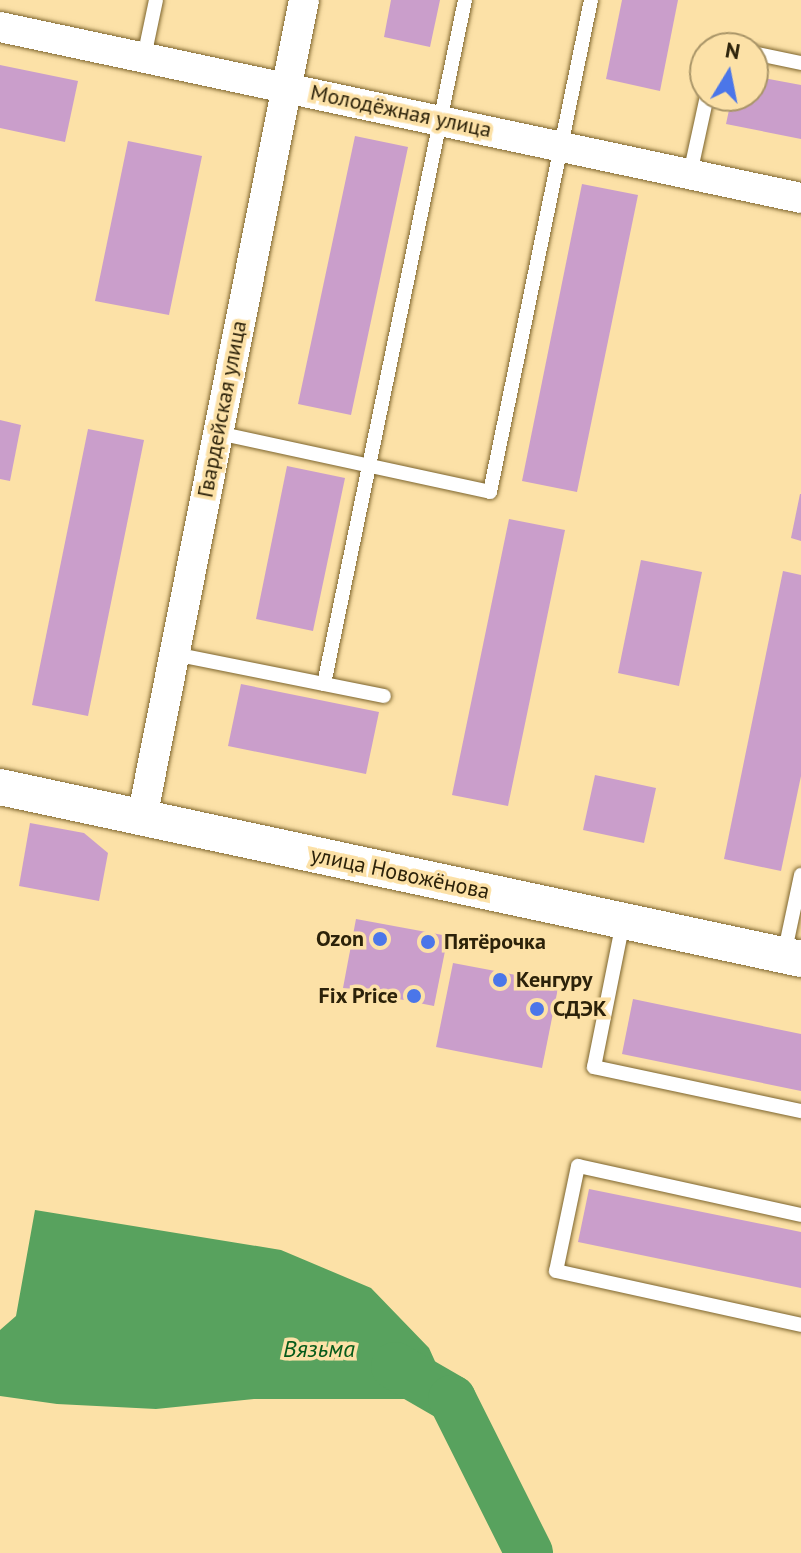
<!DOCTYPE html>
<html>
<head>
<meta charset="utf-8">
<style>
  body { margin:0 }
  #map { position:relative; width:801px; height:1553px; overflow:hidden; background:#fce1a7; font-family:"PT Sans",sans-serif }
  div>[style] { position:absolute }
  .water>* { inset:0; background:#58a25e }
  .river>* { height:48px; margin:-24px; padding:0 24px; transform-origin:24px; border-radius:24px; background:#58a25e }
  .building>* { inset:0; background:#ca9ecb }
  .roads { filter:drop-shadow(0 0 2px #7d652e) drop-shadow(0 0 2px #7d652e) }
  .service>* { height:14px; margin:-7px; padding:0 7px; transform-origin:7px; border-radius:7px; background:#fff }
  .minor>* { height:30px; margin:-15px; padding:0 15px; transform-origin:15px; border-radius:15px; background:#fff }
  .tertiary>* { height:36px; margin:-18px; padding:0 18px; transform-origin:18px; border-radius:18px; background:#fff }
  .dots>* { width:22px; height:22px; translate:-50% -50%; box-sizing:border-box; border:4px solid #fce1a7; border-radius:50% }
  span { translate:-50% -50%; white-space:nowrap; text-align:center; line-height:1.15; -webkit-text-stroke:7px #fce1a7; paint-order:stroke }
  .street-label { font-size:22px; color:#2c220a }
  .poi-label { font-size:22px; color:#2c220a; font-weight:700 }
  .right { translate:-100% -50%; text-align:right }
  .left { translate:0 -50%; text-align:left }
  .water-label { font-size:24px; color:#055a1a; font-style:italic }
  .north { position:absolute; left:689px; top:32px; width:80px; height:80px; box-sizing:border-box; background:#fce1a7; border:2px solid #a99568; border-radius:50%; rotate:10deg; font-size:22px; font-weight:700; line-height:32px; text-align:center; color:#2c220a }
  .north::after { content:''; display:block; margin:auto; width:28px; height:36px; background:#4b76e9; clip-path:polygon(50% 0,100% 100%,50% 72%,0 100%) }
</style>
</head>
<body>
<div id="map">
  <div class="water">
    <i style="clip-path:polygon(35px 1210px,281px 1250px,371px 1288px,429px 1348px,452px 1399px,254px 1399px,156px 1409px,57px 1404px,0 1396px,0 1330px,16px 1316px)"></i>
  </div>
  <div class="river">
    <i style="left:395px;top:1366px;width:66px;rotate:30.1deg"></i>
    <i style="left:452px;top:1399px;width:172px;rotate:63.4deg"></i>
  </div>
  <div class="building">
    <i style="clip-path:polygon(391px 0,440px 0,430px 47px,384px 37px)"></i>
    <i style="clip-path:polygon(622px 0,678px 0,660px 91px,606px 79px)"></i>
    <i style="clip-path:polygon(0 65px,78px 81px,65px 142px,0 128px)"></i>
    <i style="clip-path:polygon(753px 76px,801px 85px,801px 139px,726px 124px,732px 96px,753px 96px)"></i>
    <i style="clip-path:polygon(355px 136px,408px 147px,351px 415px,298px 404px)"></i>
    <i style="clip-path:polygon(128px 141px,202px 156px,169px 315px,95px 301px)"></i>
    <i style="clip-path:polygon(582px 184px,638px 195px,577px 492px,522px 481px)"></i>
    <i style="clip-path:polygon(0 420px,21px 425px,10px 481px,0 479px)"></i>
    <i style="clip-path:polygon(88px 429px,144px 440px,88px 716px,32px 705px)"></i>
    <i style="clip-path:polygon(287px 466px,345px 478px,313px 631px,256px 619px)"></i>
    <i style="clip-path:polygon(800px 494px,801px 494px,801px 541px,791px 538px)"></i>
    <i style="clip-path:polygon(509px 519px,565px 530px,508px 806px,452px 795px)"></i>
    <i style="clip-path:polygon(641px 560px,702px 572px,679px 686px,618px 673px)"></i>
    <i style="clip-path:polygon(783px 571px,801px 575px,801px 776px,781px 871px,724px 859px)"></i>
    <i style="clip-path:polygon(241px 684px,379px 712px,366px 774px,228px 746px)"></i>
    <i style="clip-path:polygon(595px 775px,656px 788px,644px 843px,583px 830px)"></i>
    <i style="clip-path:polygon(30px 823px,84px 833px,108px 853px,99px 901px,19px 886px)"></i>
    <i style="clip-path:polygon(356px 919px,448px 936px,434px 1006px,343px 988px)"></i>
    <i style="clip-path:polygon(453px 963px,559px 983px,542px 1068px,436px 1047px)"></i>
    <i style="clip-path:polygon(633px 999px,801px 1034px,801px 1091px,622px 1054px)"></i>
    <i style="clip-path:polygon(589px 1189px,801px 1232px,801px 1288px,578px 1242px)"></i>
  </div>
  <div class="roads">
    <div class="service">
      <i style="left:717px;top:48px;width:9px"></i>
      <i style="left:753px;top:53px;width:49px;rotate:11.8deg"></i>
      <i style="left:144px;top:57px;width:58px;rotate:-78.1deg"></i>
      <i style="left:690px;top:174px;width:80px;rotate:-77.7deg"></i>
      <i style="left:218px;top:433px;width:278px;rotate:12.2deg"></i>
      <i style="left:490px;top:492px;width:502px;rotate:-78.4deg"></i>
      <i style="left:174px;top:654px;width:214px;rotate:11.3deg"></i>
      <i style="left:324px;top:684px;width:698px;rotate:-78.35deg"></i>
      <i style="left:623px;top:922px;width:148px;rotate:101.3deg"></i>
      <i style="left:594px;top:1067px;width:212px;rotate:12deg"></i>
      <i style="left:784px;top:955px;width:82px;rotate:-78deg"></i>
      <i style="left:801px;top:1215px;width:228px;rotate:-167.6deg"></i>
      <i style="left:578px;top:1166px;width:107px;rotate:101.8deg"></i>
      <i style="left:556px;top:1271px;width:251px;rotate:12.4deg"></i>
    </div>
    <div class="minor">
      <i style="left:0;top:27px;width:819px;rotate:12.05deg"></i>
      <i style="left:142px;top:818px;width:834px;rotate:-78.8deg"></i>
    </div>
    <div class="tertiary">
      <i style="left:0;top:787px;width:819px;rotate:12.12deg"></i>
    </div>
  </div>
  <div class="dots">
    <i style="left:380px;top:939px;background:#4b76e9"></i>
    <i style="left:428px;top:942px;background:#4b76e9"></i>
    <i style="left:500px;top:980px;background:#4b76e9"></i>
    <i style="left:414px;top:996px;background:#4b76e9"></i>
    <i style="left:537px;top:1009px;background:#4b76e9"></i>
  </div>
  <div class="street-label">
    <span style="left:401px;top:111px;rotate:12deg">Молодёжная улица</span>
    <span style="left:222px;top:409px;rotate:-79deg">Гвардейская улица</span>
    <span style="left:400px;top:873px;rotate:12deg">улица Новожёнова</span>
  </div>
  <div class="poi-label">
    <span class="right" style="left:364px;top:939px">Ozon</span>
    <span class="left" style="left:444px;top:942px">Пятёрочка</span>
    <span class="left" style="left:516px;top:980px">Кенгуру</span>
    <span class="right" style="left:398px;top:996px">Fix Price</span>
    <span class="left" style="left:553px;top:1009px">СДЭК</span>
  </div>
  <div class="water-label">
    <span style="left:319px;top:1349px">Вязьма</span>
  </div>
  <div class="north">N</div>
</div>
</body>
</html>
